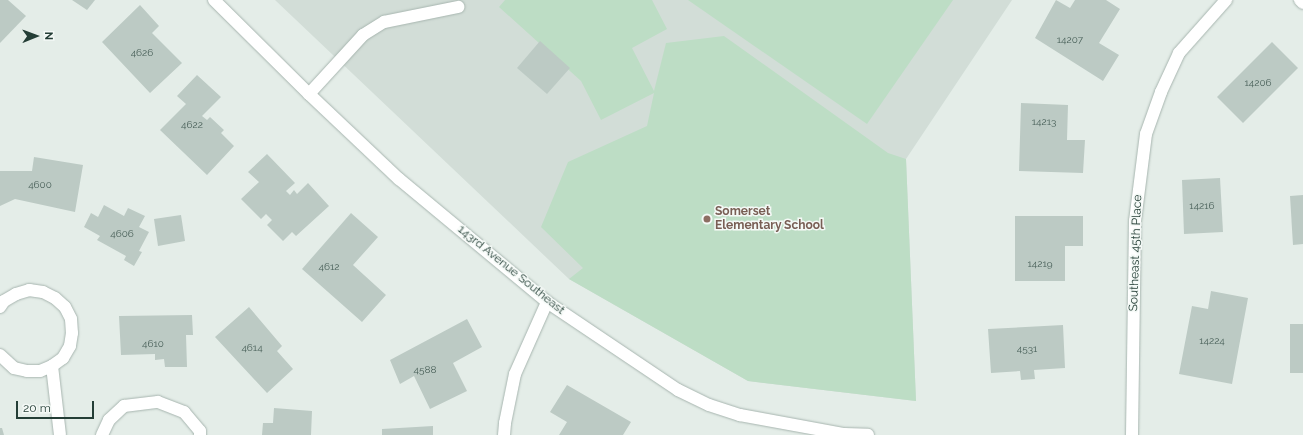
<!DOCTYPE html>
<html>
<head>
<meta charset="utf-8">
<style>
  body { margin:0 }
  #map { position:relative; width:1303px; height:435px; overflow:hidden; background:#e4ede8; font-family:Raleway,sans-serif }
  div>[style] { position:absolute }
  .built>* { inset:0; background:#d2ddd7 }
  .green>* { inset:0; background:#bdddc5 }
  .building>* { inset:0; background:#bccac4 }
  .roads { filter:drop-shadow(0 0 1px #a7b5af) drop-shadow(0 0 1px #a7b5af) }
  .lane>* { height:12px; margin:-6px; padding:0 6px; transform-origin:6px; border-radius:6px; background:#fff }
  .street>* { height:12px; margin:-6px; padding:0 6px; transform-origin:6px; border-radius:6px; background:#fff }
  .dots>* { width:11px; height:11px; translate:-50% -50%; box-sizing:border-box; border:2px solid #f4f9f6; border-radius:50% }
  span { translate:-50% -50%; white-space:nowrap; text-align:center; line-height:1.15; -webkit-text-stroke:3px #f4f9f6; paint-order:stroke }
  .number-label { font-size:10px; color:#4a615a }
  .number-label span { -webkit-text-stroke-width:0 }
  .education-label { font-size:12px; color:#785e54; font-weight:700 }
  .left { translate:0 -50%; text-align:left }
  .street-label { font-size:12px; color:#243e36 }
  .north { position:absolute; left:16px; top:16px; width:40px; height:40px; -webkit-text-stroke:3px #f4f9f6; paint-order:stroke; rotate:89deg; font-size:11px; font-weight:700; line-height:16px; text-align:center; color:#243e36 }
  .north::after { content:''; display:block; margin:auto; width:14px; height:18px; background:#243e36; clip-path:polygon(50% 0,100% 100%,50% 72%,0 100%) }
  .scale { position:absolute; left:16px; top:401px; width:78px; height:18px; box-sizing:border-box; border:2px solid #243e36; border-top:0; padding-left:5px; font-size:12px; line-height:14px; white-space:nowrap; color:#243e36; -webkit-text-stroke:3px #f4f9f6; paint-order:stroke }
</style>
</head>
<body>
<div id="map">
  <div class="built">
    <i style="clip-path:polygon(275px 0,1012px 0,906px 159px,916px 401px,748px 381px,569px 279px)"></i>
  </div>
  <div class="green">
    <i style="clip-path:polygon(505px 0,652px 0,667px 29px,632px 48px,654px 91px,666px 43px,724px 36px,888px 153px,906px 159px,916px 401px,748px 381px,569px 279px,583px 268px,541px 227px,568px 162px,647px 126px,654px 93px,601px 120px,581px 81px,499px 7px)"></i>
    <i style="clip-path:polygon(688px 0,953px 0,867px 124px)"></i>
  </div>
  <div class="building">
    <i style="clip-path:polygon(0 0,8px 0,26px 16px,0 43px)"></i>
    <i style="clip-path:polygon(72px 0,95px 0,87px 10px)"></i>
    <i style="clip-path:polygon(1056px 0,1070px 8px,1075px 0,1106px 0,1120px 9px,1099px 43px,1119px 55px,1103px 81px,1035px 38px)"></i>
    <i style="clip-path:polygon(140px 5px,159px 26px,152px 33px,182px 63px,150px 93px,102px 42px)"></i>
    <i style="clip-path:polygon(540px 41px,570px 68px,547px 94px,517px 68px)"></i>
    <i style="clip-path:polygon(1272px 42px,1298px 68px,1243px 123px,1217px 97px)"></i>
    <i style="clip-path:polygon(197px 75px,221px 97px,202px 116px,207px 120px,210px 117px,224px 130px,221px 133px,234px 146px,207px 175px,160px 130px,186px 104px,177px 96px)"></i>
    <i style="clip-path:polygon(1021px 103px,1068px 105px,1067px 140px,1085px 140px,1083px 173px,1019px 171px)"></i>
    <i style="clip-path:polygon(267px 154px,295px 183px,286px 191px,290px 195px,294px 190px,297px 194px,308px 183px,329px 206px,296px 236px,292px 232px,283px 241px,267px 225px,272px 220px,266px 214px,261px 219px,241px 199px,259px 182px,248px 172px)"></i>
    <i style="clip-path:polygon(34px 157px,83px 165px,75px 212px,15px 199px,0 206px,0 171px,32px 171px)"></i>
    <i style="clip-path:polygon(1220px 178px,1223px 232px,1184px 234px,1182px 180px)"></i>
    <i style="clip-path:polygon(1303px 195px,1303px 244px,1293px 245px,1290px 196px)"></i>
    <i style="clip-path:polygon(104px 205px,124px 216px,128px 208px,145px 216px,139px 227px,149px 232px,139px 251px,142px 252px,134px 266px,124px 260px,126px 256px,97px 240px,100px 236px,84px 227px,91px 213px,98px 217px)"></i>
    <i style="clip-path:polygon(351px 213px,378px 237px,353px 265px,386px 295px,362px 322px,302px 269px)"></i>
    <i style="clip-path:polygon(181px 215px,185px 241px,158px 246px,154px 219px)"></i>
    <i style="clip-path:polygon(1015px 216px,1083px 216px,1083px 246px,1065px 246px,1065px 281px,1015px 281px)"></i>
    <i style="clip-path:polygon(1211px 291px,1248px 298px,1232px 384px,1179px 374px,1192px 306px,1208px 309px)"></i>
    <i style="clip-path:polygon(249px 307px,282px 346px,277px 351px,293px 369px,267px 393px,215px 337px)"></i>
    <i style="clip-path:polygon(192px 315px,193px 335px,186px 335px,187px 367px,165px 367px,164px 359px,155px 360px,155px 354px,121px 355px,119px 316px)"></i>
    <i style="clip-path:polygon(467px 319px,482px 347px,453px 363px,467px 391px,430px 409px,414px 376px,400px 384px,390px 360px)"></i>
    <i style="clip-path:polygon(1290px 324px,1303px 324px,1303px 373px,1290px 373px)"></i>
    <i style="clip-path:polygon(1063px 325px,1065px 368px,1034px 370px,1035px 379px,1021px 380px,1020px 371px,991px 373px,988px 329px)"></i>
    <i style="clip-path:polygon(567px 385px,631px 422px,623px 435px,559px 435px,567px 422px,550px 412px)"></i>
    <i style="clip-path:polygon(274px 408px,312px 411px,311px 435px,262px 435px,263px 423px,273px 423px)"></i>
    <i style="clip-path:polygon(433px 426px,433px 435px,382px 435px,382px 429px)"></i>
    <i style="clip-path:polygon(0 428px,2px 428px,4px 435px,0 435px)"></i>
  </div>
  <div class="roads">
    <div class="lane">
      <i style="left:309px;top:94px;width:80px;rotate:-47.5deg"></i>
      <i style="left:363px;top:35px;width:25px;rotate:-32deg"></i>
      <i style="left:384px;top:22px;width:76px;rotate:-11.5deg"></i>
    </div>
    <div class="street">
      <i style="left:214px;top:0;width:134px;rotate:44.7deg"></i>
      <i style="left:309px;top:94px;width:124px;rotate:43.4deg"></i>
      <i style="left:399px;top:179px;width:192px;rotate:39.7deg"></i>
      <i style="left:547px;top:302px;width:158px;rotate:33.9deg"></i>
      <i style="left:678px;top:390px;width:34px;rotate:26deg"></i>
      <i style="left:709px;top:405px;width:33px;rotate:18deg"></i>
      <i style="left:740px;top:415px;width:106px;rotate:10.4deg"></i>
      <i style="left:844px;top:434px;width:24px;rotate:2deg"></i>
      <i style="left:1300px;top:0;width:4px;rotate:45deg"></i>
      <i style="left:0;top:307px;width:7px;rotate:-56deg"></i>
      <i style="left:4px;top:301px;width:14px;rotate:-30deg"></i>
      <i style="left:16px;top:294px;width:14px;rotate:-17deg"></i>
      <i style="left:29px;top:290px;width:14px;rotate:8deg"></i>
      <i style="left:43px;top:292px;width:13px;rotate:27deg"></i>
      <i style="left:55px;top:298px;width:13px;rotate:42deg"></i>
      <i style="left:65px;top:307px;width:13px;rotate:63deg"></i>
      <i style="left:71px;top:319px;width:14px;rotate:86deg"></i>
      <i style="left:72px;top:333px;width:13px;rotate:99deg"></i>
      <i style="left:70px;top:346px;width:14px;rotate:120deg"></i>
      <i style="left:63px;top:358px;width:14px;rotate:144deg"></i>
      <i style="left:52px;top:366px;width:13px;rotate:157deg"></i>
      <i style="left:40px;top:371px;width:13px;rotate:180deg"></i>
      <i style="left:27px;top:371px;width:13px;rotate:-167deg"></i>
      <i style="left:14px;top:368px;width:19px;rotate:-137deg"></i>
      <i style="left:52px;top:366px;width:69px;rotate:83.4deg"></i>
      <i style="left:102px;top:435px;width:17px;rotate:-65deg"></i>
      <i style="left:109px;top:420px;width:21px;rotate:-43deg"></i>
      <i style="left:124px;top:406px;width:34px;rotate:-7deg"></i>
      <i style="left:158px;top:402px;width:28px;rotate:21deg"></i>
      <i style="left:184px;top:412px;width:25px;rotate:50deg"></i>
      <i style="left:200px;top:431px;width:4px;rotate:90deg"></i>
      <i style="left:504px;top:435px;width:12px;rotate:-85deg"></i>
      <i style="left:505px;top:423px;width:50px;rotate:-78.5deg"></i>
      <i style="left:515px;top:374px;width:79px;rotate:-66deg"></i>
      <i style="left:1132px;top:435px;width:214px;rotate:-89.2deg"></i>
      <i style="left:1135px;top:221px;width:88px;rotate:-82.8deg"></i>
      <i style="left:1146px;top:134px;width:45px;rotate:-70.3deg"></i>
      <i style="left:1161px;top:92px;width:43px;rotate:-65.2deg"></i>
      <i style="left:1179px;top:53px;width:71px;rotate:-48.4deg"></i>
    </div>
  </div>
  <div class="dots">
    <i style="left:707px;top:219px;background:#8d6e63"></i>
  </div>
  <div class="number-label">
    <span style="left:1070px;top:40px">14207</span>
    <span style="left:142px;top:53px">4626</span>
    <span style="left:1258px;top:83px">14206</span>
    <span style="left:1044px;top:122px">14213</span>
    <span style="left:192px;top:125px">4622</span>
    <span style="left:40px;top:185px">4600</span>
    <span style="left:1202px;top:206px">14216</span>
    <span style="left:122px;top:234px">4606</span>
    <span style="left:1040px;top:264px">14219</span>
    <span style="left:329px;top:267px">4612</span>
    <span style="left:1212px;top:341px">14224</span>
    <span style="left:153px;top:344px">4610</span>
    <span style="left:252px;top:348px">4614</span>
    <span style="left:1027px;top:349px">4531</span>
    <span style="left:425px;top:370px">4588</span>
  </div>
  <div class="education-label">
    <span class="left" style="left:715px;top:219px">Somerset<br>Elementary School</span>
  </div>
  <div class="street-label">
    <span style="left:1136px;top:253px;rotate:-88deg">Southeast 45th Place</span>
    <span style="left:511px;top:270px;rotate:39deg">143rd Avenue Southeast</span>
  </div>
  <div class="north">N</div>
  <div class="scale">20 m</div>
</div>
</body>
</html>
